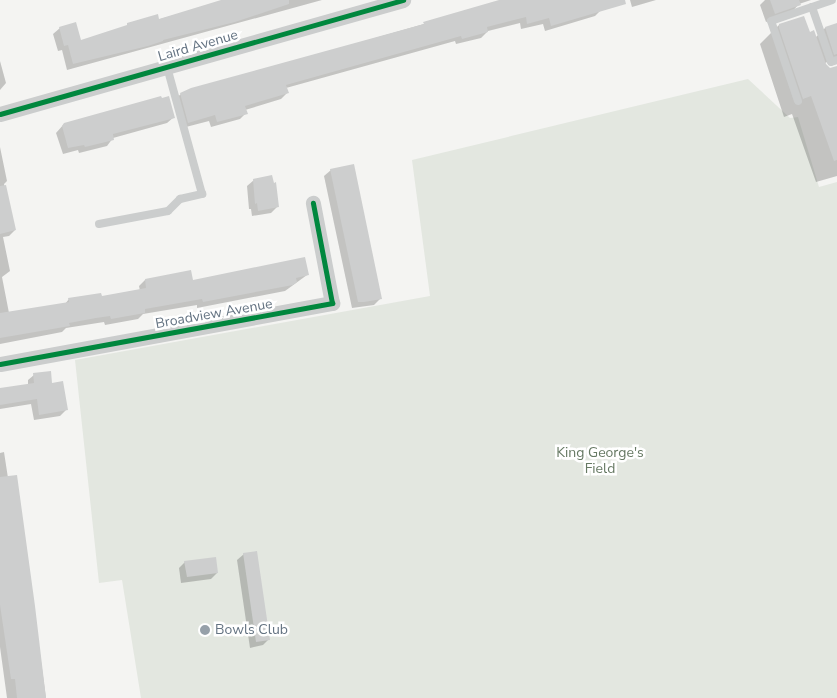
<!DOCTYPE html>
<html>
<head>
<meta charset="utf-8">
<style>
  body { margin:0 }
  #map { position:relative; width:837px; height:698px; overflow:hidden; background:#f4f4f2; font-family:"Nunito Sans",sans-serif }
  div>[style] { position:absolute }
  .green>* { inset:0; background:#e3e7e0 }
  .shadow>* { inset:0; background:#0003 }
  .building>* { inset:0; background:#cdcece }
  .service>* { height:8px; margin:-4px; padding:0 4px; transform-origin:4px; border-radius:4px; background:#cbcdcd }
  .minor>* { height:15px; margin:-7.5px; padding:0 7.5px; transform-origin:7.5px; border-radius:7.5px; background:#cbcdcd }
  .cycleway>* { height:5px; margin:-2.5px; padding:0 2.5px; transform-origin:2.5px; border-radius:2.5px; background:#00873e }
  .dots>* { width:14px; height:14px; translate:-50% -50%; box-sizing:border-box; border:2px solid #fff; border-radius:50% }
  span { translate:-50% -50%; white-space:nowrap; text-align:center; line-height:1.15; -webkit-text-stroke:5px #fff; paint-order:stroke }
  .street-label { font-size:14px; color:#647382 }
  .park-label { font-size:14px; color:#667963 }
  .poi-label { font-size:14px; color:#647382 }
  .left { translate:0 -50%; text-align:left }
</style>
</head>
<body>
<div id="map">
  <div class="green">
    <i style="clip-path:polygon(748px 79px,790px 118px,798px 117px,819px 187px,837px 182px,837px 698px,141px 698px,122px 580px,99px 583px,75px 360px,430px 296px,412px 160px)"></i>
  </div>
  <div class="shadow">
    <i style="clip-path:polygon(227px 0,322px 0,67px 70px,62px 50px,58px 51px,53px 34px,60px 28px,80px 42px)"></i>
    <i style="clip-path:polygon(507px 0,621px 0,601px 10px,595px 16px,545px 31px,543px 24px,521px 29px,520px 23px,488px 31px,481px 38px,456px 44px,455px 41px,286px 88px,287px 93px,281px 99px,245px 110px,246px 113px,240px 119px,211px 127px,209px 121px,182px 128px,174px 100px,181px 94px)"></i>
    <i style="clip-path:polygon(630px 0,656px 0,632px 7px)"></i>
    <i style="clip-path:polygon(765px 0,811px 0,799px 4px,790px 14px,766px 22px,760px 5px)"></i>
    <i style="clip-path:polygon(837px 24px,837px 58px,825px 63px,837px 106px,837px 176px,816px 182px,792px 114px,784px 117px,760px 44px,779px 25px,809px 33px,815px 38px,825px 28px)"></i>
    <i style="clip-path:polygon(0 61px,6px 83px,0 90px)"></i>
    <i style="clip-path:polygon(174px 117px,167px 123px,113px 138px,107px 146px,79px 153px,78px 150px,63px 154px,56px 133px,64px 124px)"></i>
    <i style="clip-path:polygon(0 147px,7px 181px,4px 184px,15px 230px,9px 236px,3px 237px,10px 271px,2px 277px,9px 313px,65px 304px,69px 299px,101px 298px,140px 291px,139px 286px,145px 280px,192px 281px,307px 275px,285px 291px,197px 308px,197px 305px,143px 314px,138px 319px,105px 325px,104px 322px,66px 328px,62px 332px,0 344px)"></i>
    <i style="clip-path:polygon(331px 170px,380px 299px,374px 305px,352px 308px,324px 176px)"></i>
    <i style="clip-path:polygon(254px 180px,277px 207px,271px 213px,252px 216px,251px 209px,249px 209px,247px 186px)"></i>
    <i style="clip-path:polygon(34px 375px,51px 385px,66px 410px,60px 416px,34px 420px,31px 404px,0 409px,0 419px,0 389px,28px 385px,28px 380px)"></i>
    <i style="clip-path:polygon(4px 452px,8px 478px,16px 477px,46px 698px,7px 698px,0 647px,0 453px)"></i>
    <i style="clip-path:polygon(244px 554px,269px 639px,263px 645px,250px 648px,237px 560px)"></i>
    <i style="clip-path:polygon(185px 562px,217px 573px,211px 579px,181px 583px,179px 568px)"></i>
  </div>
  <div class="building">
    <i style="clip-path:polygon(221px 0,289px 0,289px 4px,235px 22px,163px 40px,163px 41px,148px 46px,73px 64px,68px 45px,64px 46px,59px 27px,76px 22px,81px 40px,127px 25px,127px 23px,158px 14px,159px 19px)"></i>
    <i style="clip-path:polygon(499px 0,625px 0,626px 4px,551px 26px,549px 18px,527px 24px,526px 17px,487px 27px,488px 32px,462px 39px,461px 36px,286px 85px,289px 93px,245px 106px,248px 114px,217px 122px,215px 115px,188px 123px,180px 93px,191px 88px,424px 24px,423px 22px)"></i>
    <i style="clip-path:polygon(770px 0,799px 0,801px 5px,775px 14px)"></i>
    <i style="clip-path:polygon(804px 16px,810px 32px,814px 30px,826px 64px,830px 68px,837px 66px,837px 160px,834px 161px,811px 96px,803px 99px,779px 28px,779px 24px)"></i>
    <i style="clip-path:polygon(837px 23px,837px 54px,834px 55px,825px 27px)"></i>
    <i style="clip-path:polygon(161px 96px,162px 98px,169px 96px,175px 118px,113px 134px,114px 140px,85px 147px,84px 145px,68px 148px,62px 126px,64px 123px)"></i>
    <i style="clip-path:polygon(354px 164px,382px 299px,364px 302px,358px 302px,330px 169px)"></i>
    <i style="clip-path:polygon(272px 175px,274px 183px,276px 182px,279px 207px,258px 211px,257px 203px,255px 204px,253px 179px)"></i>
    <i style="clip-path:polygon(6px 185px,16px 230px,0 234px,0 186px)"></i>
    <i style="clip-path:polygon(305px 257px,309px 275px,296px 278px,297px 282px,293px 285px,203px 302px,202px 299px,145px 309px,145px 313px,111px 319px,110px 316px,96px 318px,69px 323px,70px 326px,0 338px,0 313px,69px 302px,68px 298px,101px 293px,102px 296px,146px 288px,145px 279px,191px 270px,193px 280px)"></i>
    <i style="clip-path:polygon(51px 371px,52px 383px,63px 381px,68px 410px,39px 415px,37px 399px,0 405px,0 388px,34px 383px,33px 373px)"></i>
    <i style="clip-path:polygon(17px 475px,35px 606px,46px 698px,17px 698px,15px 679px,11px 679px,0 605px,0 477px)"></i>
    <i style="clip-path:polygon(257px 551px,270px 640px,256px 642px,243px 553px)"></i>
    <i style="clip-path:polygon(216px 557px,218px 573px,187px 577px,184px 561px)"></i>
  </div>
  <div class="service">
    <i style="left:812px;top:7px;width:21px;rotate:-19deg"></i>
    <i style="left:798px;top:101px;width:84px;rotate:-108.6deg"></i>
    <i style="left:771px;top:21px;width:43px;rotate:-18.9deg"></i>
    <i style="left:812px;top:7px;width:58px;rotate:70.9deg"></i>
    <i style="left:831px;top:62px;width:6px;rotate:-18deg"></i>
    <i style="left:99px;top:224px;width:70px;rotate:-10.7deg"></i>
    <i style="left:168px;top:211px;width:17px;rotate:-45deg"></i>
    <i style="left:180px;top:199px;width:23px;rotate:-13deg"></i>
    <i style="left:202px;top:194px;width:132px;rotate:-105.4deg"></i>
  </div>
  <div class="minor">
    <i style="left:0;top:114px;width:419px;rotate:-15.8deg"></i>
    <i style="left:0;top:364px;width:338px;rotate:-10.4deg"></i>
    <i style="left:332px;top:303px;width:102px;rotate:-100.8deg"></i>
  </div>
  <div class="cycleway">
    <i style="left:0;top:114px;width:419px;rotate:-15.8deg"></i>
    <i style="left:0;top:364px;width:338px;rotate:-10.4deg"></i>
    <i style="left:332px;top:303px;width:102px;rotate:-100.8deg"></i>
  </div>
  <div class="dots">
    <i style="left:205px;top:630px;background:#96a0a9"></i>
  </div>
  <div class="street-label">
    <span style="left:198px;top:46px;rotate:-16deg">Laird Avenue</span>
    <span style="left:214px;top:314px;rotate:-10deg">Broadview Avenue</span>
  </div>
  <div class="park-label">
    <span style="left:600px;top:461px">King George's<br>Field</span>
  </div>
  <div class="poi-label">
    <span class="left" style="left:215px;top:630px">Bowls Club</span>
  </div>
</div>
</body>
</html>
